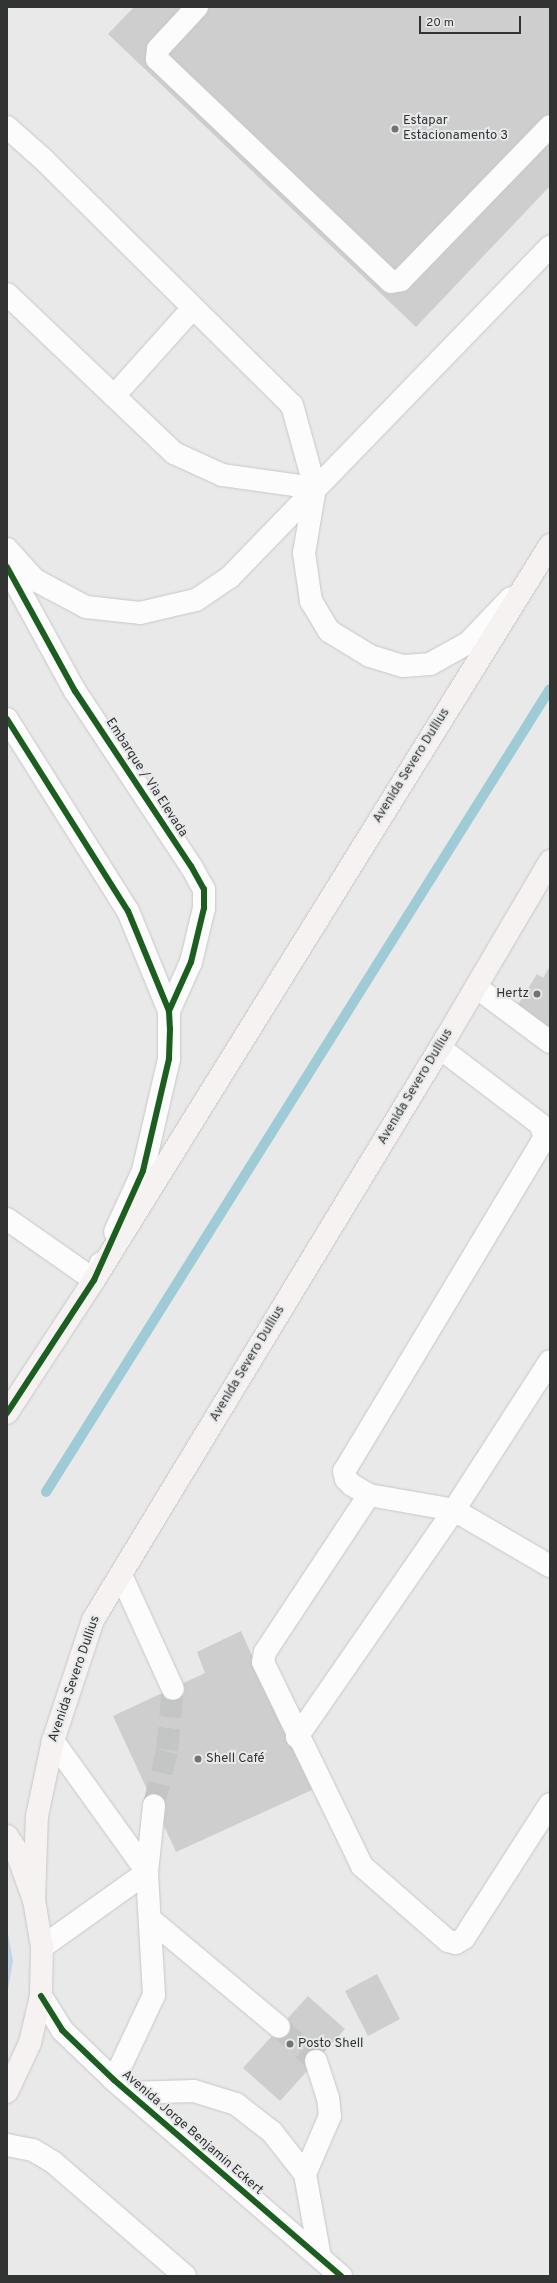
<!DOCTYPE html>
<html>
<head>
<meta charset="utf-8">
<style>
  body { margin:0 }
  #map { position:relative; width:557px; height:2283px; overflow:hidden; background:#e9e9e9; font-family:Overpass,sans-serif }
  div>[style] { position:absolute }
  .green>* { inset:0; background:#c2d4e9 }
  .stream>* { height:10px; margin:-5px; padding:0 5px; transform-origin:5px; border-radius:5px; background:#9ecbd6 }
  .building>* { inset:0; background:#cfcece }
  .minor-tunnel>* { height:22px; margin-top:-11px; transform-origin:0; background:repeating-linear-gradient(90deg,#c4c5c5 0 22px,transparent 0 33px) }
  .roads { filter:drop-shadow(0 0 1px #c7c7c7) drop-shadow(0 0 1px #c7c7c7) }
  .minor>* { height:22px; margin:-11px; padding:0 11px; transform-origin:11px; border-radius:11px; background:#fcfcfc }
  .major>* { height:22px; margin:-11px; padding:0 11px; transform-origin:11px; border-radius:11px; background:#f6f2f2 }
  .cycleway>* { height:6px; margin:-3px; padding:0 3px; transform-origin:3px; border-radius:3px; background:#1b5e20 }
  .dots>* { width:11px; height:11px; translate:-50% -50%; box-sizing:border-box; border:2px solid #e8e9ea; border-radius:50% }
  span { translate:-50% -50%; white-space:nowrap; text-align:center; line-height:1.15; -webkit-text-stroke:4px #e8e9ea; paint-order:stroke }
  .poi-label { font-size:13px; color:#323333 }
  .left { translate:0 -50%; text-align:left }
  .right { translate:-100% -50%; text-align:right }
  .street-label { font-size:13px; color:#323333 }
  .frame { position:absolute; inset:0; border:8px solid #323333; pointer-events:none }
  .scale { position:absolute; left:419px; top:16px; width:102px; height:18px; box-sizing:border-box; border:2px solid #323333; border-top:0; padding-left:5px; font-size:12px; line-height:14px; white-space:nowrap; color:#323333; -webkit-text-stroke:3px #e8e9ea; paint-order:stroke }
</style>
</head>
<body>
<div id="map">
  <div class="green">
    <i style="clip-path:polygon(7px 1928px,13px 1961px,7px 1995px)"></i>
  </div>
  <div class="stream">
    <i style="left:46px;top:1492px;width:948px;rotate:-57.89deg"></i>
  </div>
  <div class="building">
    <i style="clip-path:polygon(134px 7px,550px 7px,550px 186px,416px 327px,108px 34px)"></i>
    <i style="clip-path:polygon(550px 966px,550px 1033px,514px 1011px,537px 974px,543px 978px)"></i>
    <i style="clip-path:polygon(241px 1631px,312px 1790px,176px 1852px,113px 1716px,205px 1673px,197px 1652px)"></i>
    <i style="clip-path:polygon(377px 1974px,400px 2019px,368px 2036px,345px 1991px)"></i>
    <i style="clip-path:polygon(308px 1996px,345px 2029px,280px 2101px,243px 2068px)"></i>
  </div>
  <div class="minor-tunnel">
    <i style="left:154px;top:1805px;width:57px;rotate:-76.7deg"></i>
    <i style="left:167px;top:1750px;width:61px;rotate:-84.4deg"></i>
    <i style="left:279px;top:2027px;width:50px;rotate:42.6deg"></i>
  </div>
  <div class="roads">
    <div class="minor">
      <i style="left:197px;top:7px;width:57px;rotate:132.9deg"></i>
      <i style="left:158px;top:49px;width:10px;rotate:96deg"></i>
      <i style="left:157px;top:59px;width:323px;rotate:43.6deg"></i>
      <i style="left:391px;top:282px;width:10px;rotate:-11deg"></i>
      <i style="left:401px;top:280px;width:214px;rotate:-45.9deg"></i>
      <i style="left:7px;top:127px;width:48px;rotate:41.6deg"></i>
      <i style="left:43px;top:159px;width:350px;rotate:44.7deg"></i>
      <i style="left:292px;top:405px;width:86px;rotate:74.5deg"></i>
      <i style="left:315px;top:488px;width:66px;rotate:99.6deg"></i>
      <i style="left:304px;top:553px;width:49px;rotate:81.7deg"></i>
      <i style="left:311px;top:601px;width:35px;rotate:59deg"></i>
      <i style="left:329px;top:631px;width:48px;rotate:31.4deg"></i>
      <i style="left:370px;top:656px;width:34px;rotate:17deg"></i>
      <i style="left:403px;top:666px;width:27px;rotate:-4deg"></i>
      <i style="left:430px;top:664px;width:43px;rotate:-28.9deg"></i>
      <i style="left:468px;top:643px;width:62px;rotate:-46.3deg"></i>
      <i style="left:7px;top:294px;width:231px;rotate:43.6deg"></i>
      <i style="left:174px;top:453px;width:53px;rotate:24.6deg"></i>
      <i style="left:222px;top:475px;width:94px;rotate:8deg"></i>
      <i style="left:114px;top:396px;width:118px;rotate:-48.1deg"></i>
      <i style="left:7px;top:549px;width:42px;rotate:47.9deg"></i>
      <i style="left:35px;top:580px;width:58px;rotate:27.9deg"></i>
      <i style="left:86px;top:607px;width:54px;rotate:6.3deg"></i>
      <i style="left:140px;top:613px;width:57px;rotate:-13.1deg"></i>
      <i style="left:196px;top:600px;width:41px;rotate:-34.1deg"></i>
      <i style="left:230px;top:577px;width:460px;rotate:-45.9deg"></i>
      <i style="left:7px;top:567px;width:141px;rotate:61.3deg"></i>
      <i style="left:75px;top:691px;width:210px;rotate:56.5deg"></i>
      <i style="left:191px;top:866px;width:26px;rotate:61deg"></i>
      <i style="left:204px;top:889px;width:19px;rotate:90deg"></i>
      <i style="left:204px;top:908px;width:56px;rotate:103.5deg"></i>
      <i style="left:191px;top:962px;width:54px;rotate:114.2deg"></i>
      <i style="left:7px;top:719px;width:227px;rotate:57.8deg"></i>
      <i style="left:128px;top:911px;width:108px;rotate:67.7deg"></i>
      <i style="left:169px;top:1011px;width:48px;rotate:90deg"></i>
      <i style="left:169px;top:1059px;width:115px;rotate:103.1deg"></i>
      <i style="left:143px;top:1171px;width:67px;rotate:114.7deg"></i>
      <i style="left:476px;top:987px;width:92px;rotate:36.6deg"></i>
      <i style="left:440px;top:1048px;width:126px;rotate:37.2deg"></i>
      <i style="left:540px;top:1124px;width:14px;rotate:69deg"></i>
      <i style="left:545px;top:1137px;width:390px;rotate:121deg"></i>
      <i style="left:344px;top:1471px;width:8px;rotate:76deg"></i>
      <i style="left:346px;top:1479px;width:8px;rotate:45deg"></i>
      <i style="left:352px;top:1485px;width:20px;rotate:30deg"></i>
      <i style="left:369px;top:1495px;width:86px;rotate:10deg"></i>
      <i style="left:454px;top:1510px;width:111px;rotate:30.3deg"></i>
      <i style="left:7px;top:1219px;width:106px;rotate:35deg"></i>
      <i style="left:94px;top:1280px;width:18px;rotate:-68deg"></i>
      <i style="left:369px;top:1495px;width:188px;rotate:123.5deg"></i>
      <i style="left:265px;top:1652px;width:10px;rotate:101deg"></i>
      <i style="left:263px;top:1662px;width:227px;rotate:64.1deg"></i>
      <i style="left:362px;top:1866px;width:114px;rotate:41.1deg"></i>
      <i style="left:448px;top:1941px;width:8px;rotate:14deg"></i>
      <i style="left:456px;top:1943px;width:9px;rotate:-32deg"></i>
      <i style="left:464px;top:1938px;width:159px;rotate:-57.3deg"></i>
      <i style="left:121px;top:1575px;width:125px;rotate:65.5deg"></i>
      <i style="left:297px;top:1737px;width:276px;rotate:-55.3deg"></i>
      <i style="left:454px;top:1510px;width:177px;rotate:-57.2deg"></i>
      <i style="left:53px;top:1741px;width:161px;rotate:54.3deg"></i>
      <i style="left:150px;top:1919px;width:168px;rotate:39.9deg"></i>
      <i style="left:42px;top:1947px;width:129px;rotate:-35.5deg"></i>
      <i style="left:41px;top:1996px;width:40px;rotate:58deg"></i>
      <i style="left:62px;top:2030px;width:72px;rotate:43.9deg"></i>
      <i style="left:114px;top:2080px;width:300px;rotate:40.8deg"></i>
      <i style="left:114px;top:2080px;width:94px;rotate:-64.8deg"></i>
      <i style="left:154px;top:1995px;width:123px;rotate:-93.3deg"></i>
      <i style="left:147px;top:1872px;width:67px;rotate:-84deg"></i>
      <i style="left:129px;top:2093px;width:65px;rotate:-1.8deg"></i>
      <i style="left:194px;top:2091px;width:44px;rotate:17.2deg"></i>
      <i style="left:236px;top:2104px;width:46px;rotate:37.9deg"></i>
      <i style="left:272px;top:2132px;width:53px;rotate:51.8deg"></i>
      <i style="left:305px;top:2174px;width:84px;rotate:79.8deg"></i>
      <i style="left:7px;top:2145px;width:26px;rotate:11deg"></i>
      <i style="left:33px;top:2150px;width:23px;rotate:31deg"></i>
      <i style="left:53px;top:2162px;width:174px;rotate:40.8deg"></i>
      <i style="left:305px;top:2174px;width:63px;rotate:-66.7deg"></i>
      <i style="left:330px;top:2116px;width:18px;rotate:-96deg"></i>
      <i style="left:328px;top:2098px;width:39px;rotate:-108deg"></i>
    </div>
    <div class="major">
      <i style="left:7px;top:1413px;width:159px;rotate:-56.8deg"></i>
      <i style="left:94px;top:1280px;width:865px;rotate:-58.18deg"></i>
      <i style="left:7px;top:1836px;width:14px;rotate:56deg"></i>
      <i style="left:15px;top:1848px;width:55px;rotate:69.9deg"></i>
      <i style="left:34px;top:1900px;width:48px;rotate:80.3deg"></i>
      <i style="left:42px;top:1947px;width:49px;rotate:91.2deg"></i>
      <i style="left:41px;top:1996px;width:48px;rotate:103.2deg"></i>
      <i style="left:30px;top:2043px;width:54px;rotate:115.1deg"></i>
      <i style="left:34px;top:1900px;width:84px;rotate:-88deg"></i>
      <i style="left:37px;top:1816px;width:77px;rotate:-78deg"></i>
      <i style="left:53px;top:1741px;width:127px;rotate:-71.7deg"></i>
      <i style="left:93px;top:1620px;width:669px;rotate:-58.76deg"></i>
      <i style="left:440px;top:1048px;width:217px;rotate:-59.5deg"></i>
    </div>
  </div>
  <div class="cycleway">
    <i style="left:7px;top:567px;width:141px;rotate:61.3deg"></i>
    <i style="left:75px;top:691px;width:210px;rotate:56.5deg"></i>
    <i style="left:191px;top:866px;width:26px;rotate:61deg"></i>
    <i style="left:204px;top:889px;width:19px;rotate:90deg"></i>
    <i style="left:204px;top:908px;width:56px;rotate:103.5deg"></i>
    <i style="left:191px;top:962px;width:54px;rotate:114.2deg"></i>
    <i style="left:7px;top:719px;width:227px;rotate:57.8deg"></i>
    <i style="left:128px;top:911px;width:108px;rotate:67.7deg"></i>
    <i style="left:169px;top:1011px;width:18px;rotate:87deg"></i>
    <i style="left:170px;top:1029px;width:30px;rotate:92deg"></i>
    <i style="left:169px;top:1059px;width:115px;rotate:103.1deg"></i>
    <i style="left:143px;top:1171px;width:120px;rotate:114.2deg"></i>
    <i style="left:94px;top:1280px;width:159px;rotate:123.2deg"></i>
    <i style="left:41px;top:1996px;width:40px;rotate:58deg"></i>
    <i style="left:62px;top:2030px;width:72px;rotate:43.9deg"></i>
    <i style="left:114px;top:2080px;width:300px;rotate:40.8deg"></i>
  </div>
  <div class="dots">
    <i style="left:395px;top:129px;background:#727373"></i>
    <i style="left:537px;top:994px;background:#727373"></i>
    <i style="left:198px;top:1759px;background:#727373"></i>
    <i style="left:290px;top:2044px;background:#727373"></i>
  </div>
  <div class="poi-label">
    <span class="left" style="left:403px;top:129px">Estapar<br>Estacionamento 3</span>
    <span class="right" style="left:529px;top:994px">Hertz</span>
    <span class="left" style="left:206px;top:1759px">Shell Café</span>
    <span class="left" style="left:298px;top:2044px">Posto Shell</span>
  </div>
  <div class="street-label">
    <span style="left:412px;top:766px;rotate:-58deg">Avenida Severo Dullius</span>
    <span style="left:146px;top:778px;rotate:57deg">Embarque / Via Elevada</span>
    <span style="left:416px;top:1087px;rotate:-59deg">Avenida Severo Dullius</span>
    <span style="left:248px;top:1364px;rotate:-59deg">Avenida Severo Dullius</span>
    <span style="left:75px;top:1679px;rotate:-71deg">Avenida Severo Dullius</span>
    <span style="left:192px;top:2133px;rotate:41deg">Avenida Jorge Benjamin Eckert</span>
  </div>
  <div class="frame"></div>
  <div class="scale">20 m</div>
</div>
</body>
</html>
